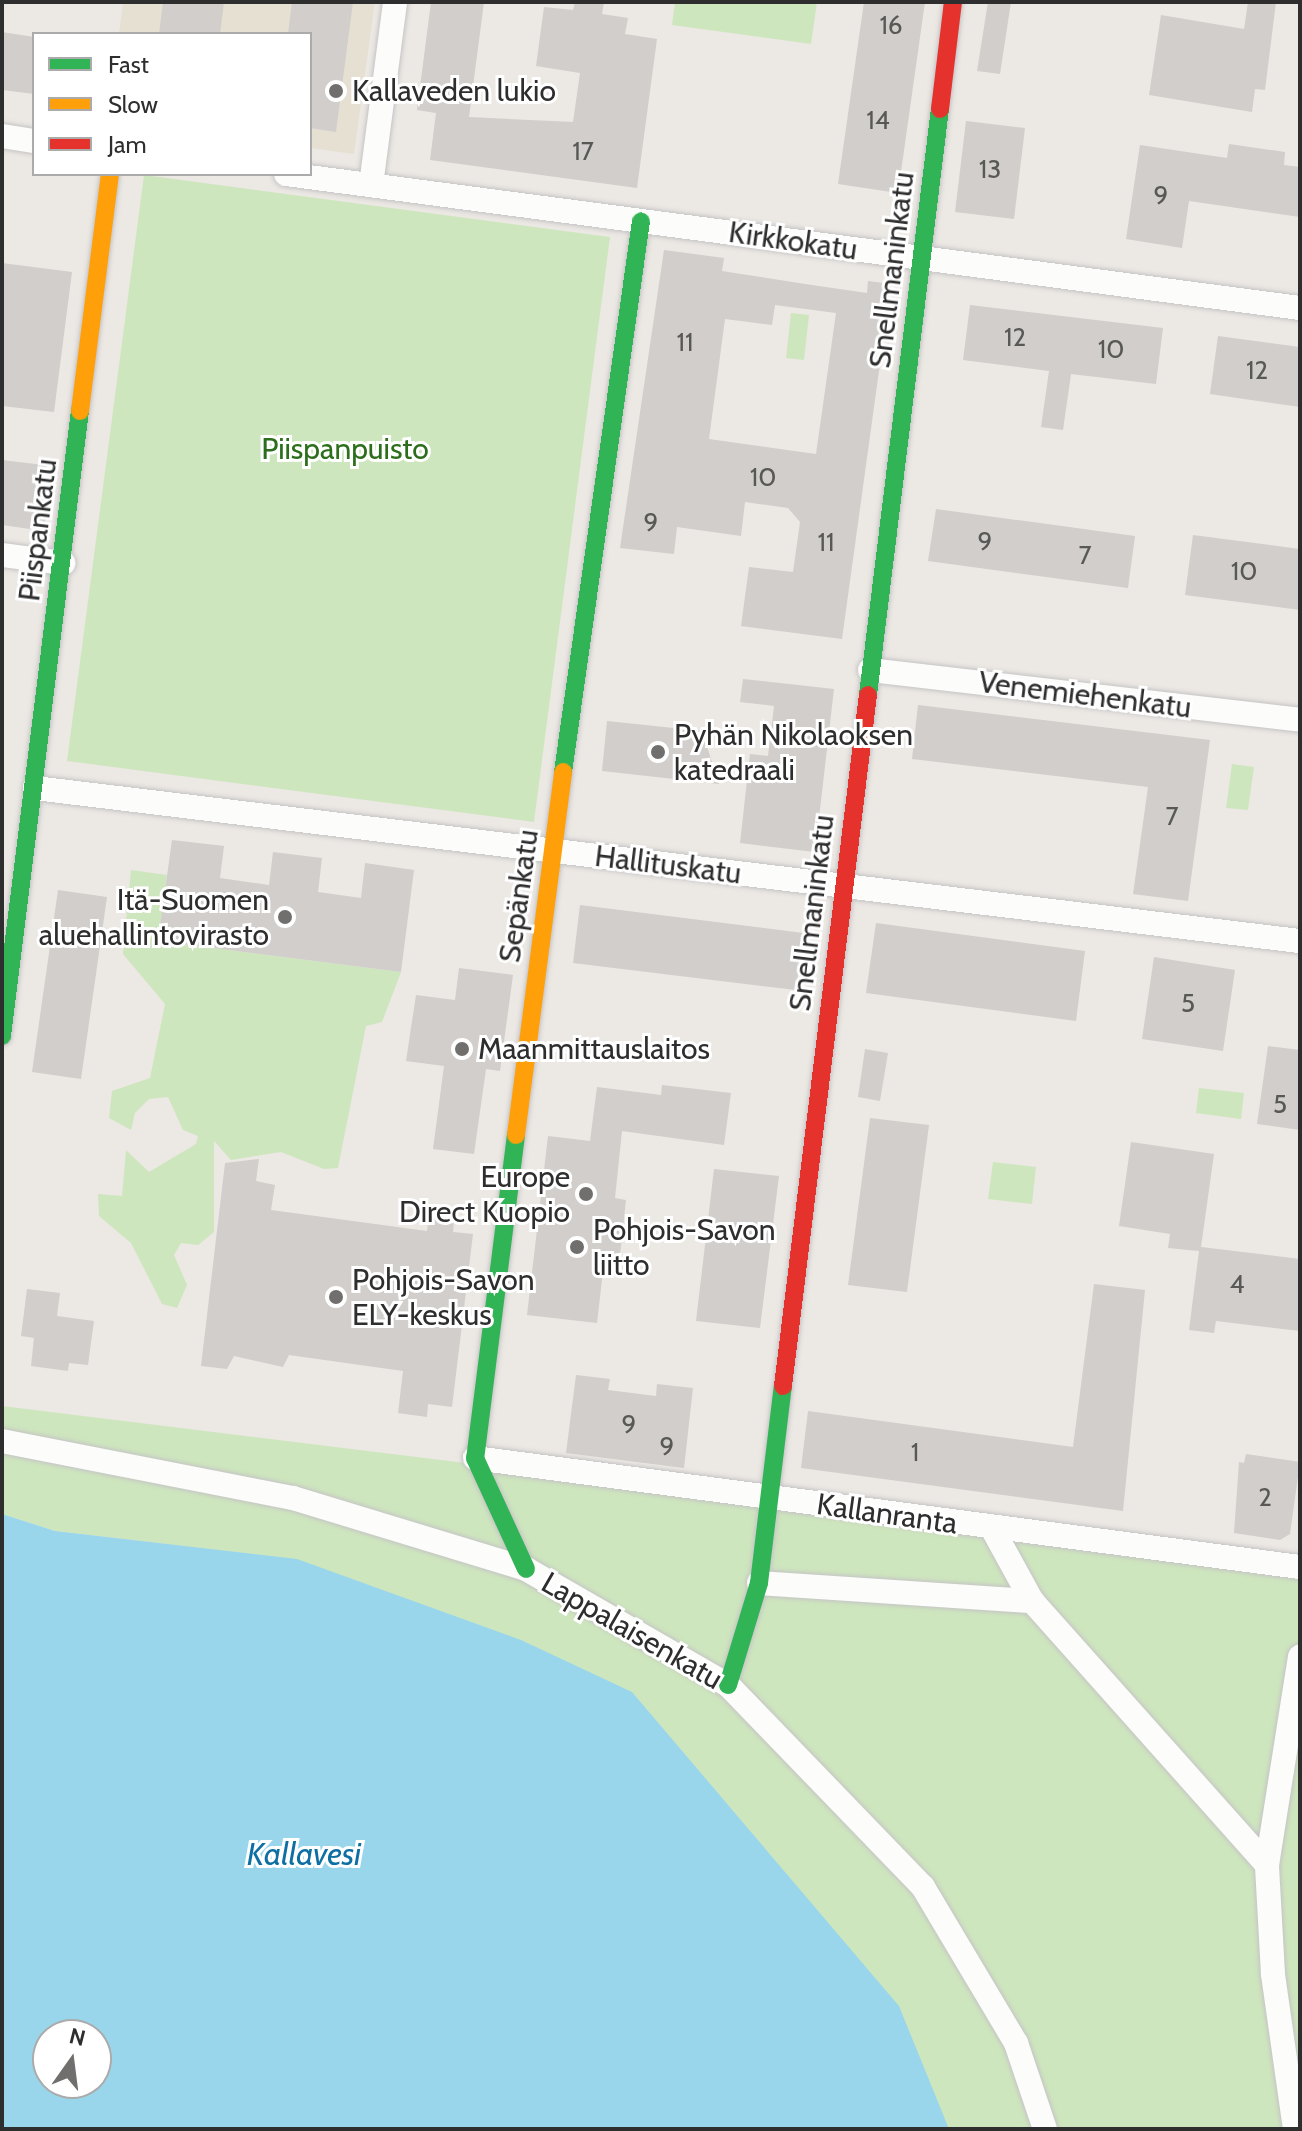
<!DOCTYPE html>
<html>
<head>
<meta charset="utf-8">
<style>
  body { margin:0 }
  #map { position:relative; width:1302px; height:2131px; overflow:hidden; background:#ece8e4; font-family:Cabin,sans-serif }
  div>[style] { position:absolute }
  .education>* { inset:0; background:#e6e0d3 }
  .green>* { inset:0; background:#cee6be }
  .water>* { inset:0; background:#99d6ec }
  .building>* { inset:0; background:#d1cecb }
  .roads { filter:drop-shadow(0 0 2px #c5c4c5) drop-shadow(0 0 2px #c5c4c5) }
  .street>* { height:24px; margin:-12px; padding:0 12px; transform-origin:12px; border-radius:12px; background:#fcfcfb }
  .fast>* { height:18px; margin:-9px; padding:0 9px; transform-origin:9px; border-radius:9px; background:#30b455 }
  .slow>* { height:18px; margin:-9px; padding:0 9px; transform-origin:9px; border-radius:9px; background:#ff9f0a }
  .jam>* { height:18px; margin:-9px; padding:0 9px; transform-origin:9px; border-radius:9px; background:#e5322d }
  .dots>* { width:22px; height:22px; translate:-50% -50%; box-sizing:border-box; border:4px solid #fff; border-radius:50% }
  span { translate:-50% -50%; white-space:nowrap; text-align:center; line-height:1.15; -webkit-text-stroke:6px #fff; paint-order:stroke }
  .number-label { font-size:26px; color:#585857 }
  .number-label span { -webkit-text-stroke-width:0 }
  .poi-label { font-size:30px; color:#2e2e2e }
  .left { translate:0 -50%; text-align:left }
  .right { translate:-100% -50%; text-align:right }
  .street-label { font-size:30px; color:#2e2e2e }
  .park-label { font-size:30px; color:#2c6e1b }
  .water-label { font-size:32px; color:#0d6fa3; font-style:italic }
  .frame { position:absolute; inset:0; border:4px solid #2e2e2e; pointer-events:none }
  .legend { position:absolute; left:32px; top:32px; width:280px; height:144px; box-sizing:border-box; background:#fff; border:2px solid #ababab; margin:0; padding:10px 14px; list-style:none; font-size:24px; color:#2e2e2e }
  .legend li { display:flex; align-items:center; gap:16px; height:40px }
  .legend b { width:40px; border:2px solid #ababab }
  .north { position:absolute; left:32px; top:2019px; width:80px; height:80px; box-sizing:border-box; background:#fff; border:2px solid #ababab; border-radius:50%; rotate:14deg; font-size:22px; font-weight:700; line-height:32px; text-align:center; color:#2e2e2e }
  .north::after { content:''; display:block; margin:auto; width:28px; height:36px; background:#706f6e; clip-path:polygon(50% 0,100% 100%,50% 72%,0 100%) }
</style>
</head>
<body>
<div id="map">
  <div class="education">
    <i style="clip-path:polygon(123px 2px,375px 2px,354px 154px,310px 148px,310px 34px,119px 34px)"></i>
  </div>
  <div class="green">
    <i style="clip-path:polygon(675px 2px,817px 2px,811px 44px,672px 25px)"></i>
    <i style="clip-path:polygon(144px 175px,610px 237px,534px 822px,67px 761px)"></i>
    <i style="clip-path:polygon(791px 313px,809px 315px,804px 360px,786px 358px)"></i>
    <i style="clip-path:polygon(1232px 764px,1254px 767px,1248px 810px,1226px 808px)"></i>
    <i style="clip-path:polygon(131px 870px,167px 875px,159px 941px,401px 972px,382px 1022px,366px 1026px,338px 1168px,324px 1169px,281px 1152px,231px 1160px,214px 1141px,214px 1232px,198px 1245px,181px 1243px,174px 1255px,187px 1285px,177px 1308px,162px 1304px,131px 1243px,99px 1216px,98px 1194px,122px 1196px,126px 1150px,149px 1172px,196px 1144px,198px 1136px,183px 1130px,168px 1097px,149px 1099px,135px 1113px,131px 1130px,109px 1118px,112px 1091px,150px 1078px,165px 1004px,123px 954px)"></i>
    <i style="clip-path:polygon(1199px 1088px,1244px 1093px,1241px 1119px,1196px 1113px)"></i>
    <i style="clip-path:polygon(993px 1162px,1036px 1167px,1032px 1204px,988px 1199px)"></i>
    <i style="clip-path:polygon(2px 1406px,1300px 1566px,1300px 2129px,701px 2129px,216px 1550px,55px 1531px,2px 1514px)"></i>
  </div>
  <div class="water">
    <i style="clip-path:polygon(evenodd,2px 1514px,55px 1531px,297px 1559px,521px 1640px,632px 1692px,899px 2006px,949px 2129px,2px 2129px,2px 1514px,48px 2035px,96px 2035px,96px 2083px,48px 2083px,48px 2035px)"></i>
  </div>
  <div class="building">
    <i style="clip-path:polygon(163px 2px,224px 2px,220px 34px,159px 34px)"></i>
    <i style="clip-path:polygon(292px 2px,353px 2px,336px 132px,310px 128px,310px 34px,288px 34px)"></i>
    <i style="clip-path:polygon(431px 2px,484px 2px,469px 117px,573px 122px,580px 73px,536px 66px,544px 7px,573px 10px,575px 2px,604px 2px,602px 14px,628px 18px,625px 34px,657px 39px,637px 188px,430px 160px,436px 113px,417px 110px)"></i>
    <i style="clip-path:polygon(864px 2px,925px 2px,898px 193px,838px 184px)"></i>
    <i style="clip-path:polygon(988px 2px,1011px 2px,1000px 74px,977px 71px)"></i>
    <i style="clip-path:polygon(1248px 2px,1276px 2px,1265px 90px,1255px 89px,1252px 112px,1149px 95px,1161px 15px,1244px 29px)"></i>
    <i style="clip-path:polygon(2px 32px,34px 37px,34px 94px,2px 90px)"></i>
    <i style="clip-path:polygon(966px 121px,1025px 128px,1014px 219px,955px 212px)"></i>
    <i style="clip-path:polygon(1229px 144px,1285px 152px,1284px 165px,1300px 167px,1300px 217px,1189px 201px,1182px 248px,1126px 239px,1140px 145px,1227px 158px)"></i>
    <i style="clip-path:polygon(evenodd,664px 250px,724px 258px,722px 271px,805px 284px,867px 293px,868px 281px,891px 284px,842px 639px,741px 626px,749px 567px,793px 572px,800px 522px,788px 508px,745px 502px,741px 536px,677px 527px,674px 554px,620px 548px,664px 250px,775px 305px,836px 313px,816px 454px,709px 439px,725px 319px,772px 325px,775px 305px)"></i>
    <i style="clip-path:polygon(2px 263px,72px 272px,54px 412px,2px 406px)"></i>
    <i style="clip-path:polygon(970px 305px,1163px 328px,1156px 384px,1071px 374px,1063px 430px,1041px 427px,1049px 371px,963px 360px)"></i>
    <i style="clip-path:polygon(1218px 336px,1300px 347px,1300px 407px,1210px 394px)"></i>
    <i style="clip-path:polygon(2px 460px,52px 466px,44px 531px,2px 525px)"></i>
    <i style="clip-path:polygon(936px 509px,1135px 536px,1128px 588px,928px 561px)"></i>
    <i style="clip-path:polygon(1193px 535px,1300px 549px,1300px 610px,1185px 595px)"></i>
    <i style="clip-path:polygon(743px 679px,834px 689px,815px 852px,740px 843px,750px 754px,768px 756px,774px 706px,740px 702px)"></i>
    <i style="clip-path:polygon(918px 705px,1210px 740px,1188px 901px,1133px 894px,1148px 787px,912px 759px)"></i>
    <i style="clip-path:polygon(607px 721px,702px 731px,719px 784px,602px 771px)"></i>
    <i style="clip-path:polygon(172px 840px,224px 846px,220px 878px,269px 885px,273px 852px,322px 858px,318px 892px,361px 898px,365px 863px,414px 870px,401px 972px,158px 941px)"></i>
    <i style="clip-path:polygon(58px 890px,107px 897px,81px 1079px,32px 1072px)"></i>
    <i style="clip-path:polygon(580px 905px,803px 933px,796px 990px,573px 963px)"></i>
    <i style="clip-path:polygon(876px 923px,1085px 951px,1076px 1021px,866px 993px)"></i>
    <i style="clip-path:polygon(1154px 957px,1235px 970px,1223px 1051px,1142px 1039px)"></i>
    <i style="clip-path:polygon(459px 968px,513px 975px,500px 1071px,486px 1069px,474px 1154px,433px 1149px,444px 1066px,406px 1061px,416px 995px,455px 1000px)"></i>
    <i style="clip-path:polygon(1268px 1046px,1300px 1050px,1300px 1130px,1257px 1124px)"></i>
    <i style="clip-path:polygon(865px 1049px,888px 1053px,880px 1101px,858px 1097px)"></i>
    <i style="clip-path:polygon(662px 1085px,731px 1093px,724px 1145px,622px 1131px,615px 1198px,626px 1200px,618px 1273px,603px 1271px,597px 1323px,527px 1315px,548px 1136px,590px 1141px,597px 1087px,661px 1095px)"></i>
    <i style="clip-path:polygon(870px 1118px,929px 1125px,907px 1292px,848px 1285px)"></i>
    <i style="clip-path:polygon(1131px 1142px,1214px 1154px,1201px 1247px,1300px 1259px,1300px 1331px,1216px 1321px,1214px 1333px,1189px 1330px,1199px 1251px,1168px 1248px,1170px 1234px,1119px 1226px)"></i>
    <i style="clip-path:polygon(259px 1159px,256px 1181px,275px 1185px,271px 1210px,427px 1231px,430px 1207px,455px 1210px,453px 1232px,473px 1234px,452px 1407px,428px 1404px,427px 1417px,398px 1413px,403px 1371px,289px 1355px,283px 1367px,234px 1356px,227px 1369px,201px 1366px,225px 1163px)"></i>
    <i style="clip-path:polygon(714px 1169px,779px 1176px,760px 1328px,696px 1321px)"></i>
    <i style="clip-path:polygon(1094px 1284px,1145px 1290px,1123px 1511px,801px 1468px,808px 1411px,1073px 1447px)"></i>
    <i style="clip-path:polygon(27px 1289px,60px 1293px,57px 1316px,94px 1321px,88px 1365px,69px 1363px,68px 1371px,31px 1366px,34px 1338px,21px 1336px)"></i>
    <i style="clip-path:polygon(576px 1375px,610px 1379px,608px 1390px,656px 1396px,657px 1384px,693px 1388px,684px 1468px,566px 1453px)"></i>
    <i style="clip-path:polygon(1246px 1454px,1300px 1462px,1290px 1534px,1280px 1540px,1234px 1533px,1239px 1462px,1244px 1463px)"></i>
  </div>
  <div class="roads">
    <div class="street">
      <i style="left:2px;top:136px;width:32px;rotate:9deg"></i>
      <i style="left:286px;top:174px;width:1023px;rotate:7.53deg"></i>
      <i style="left:371px;top:185px;width:185px;rotate:-82.5deg"></i>
      <i style="left:2px;top:555px;width:62px;rotate:7.5deg"></i>
      <i style="left:870px;top:670px;width:433px;rotate:6.6deg"></i>
      <i style="left:35px;top:788px;width:1274px;rotate:6.9deg"></i>
      <i style="left:2px;top:1441px;width:297px;rotate:11.1deg"></i>
      <i style="left:293px;top:1498px;width:244px;rotate:16.9deg"></i>
      <i style="left:526px;top:1569px;width:233px;rotate:29.9deg"></i>
      <i style="left:728px;top:1685px;width:281px;rotate:46deg"></i>
      <i style="left:923px;top:1887px;width:182px;rotate:59.2deg"></i>
      <i style="left:1016px;top:2043px;width:91px;rotate:71.4deg"></i>
      <i style="left:475px;top:1458px;width:832px;rotate:7.53deg"></i>
      <i style="left:992px;top:1528px;width:83px;rotate:61.3deg"></i>
      <i style="left:1032px;top:1601px;width:353px;rotate:48.3deg"></i>
      <i style="left:759px;top:1583px;width:274px;rotate:3.8deg"></i>
      <i style="left:1295px;top:2129px;width:157px;rotate:-98.1deg"></i>
      <i style="left:1273px;top:1974px;width:109px;rotate:-93.2deg"></i>
      <i style="left:1267px;top:1865px;width:211px;rotate:-81deg"></i>
    </div>
    <div class="fast">
      <i style="left:868px;top:695px;width:590px;rotate:-83deg"></i>
      <i style="left:563px;top:772px;width:556px;rotate:-81.94deg"></i>
      <i style="left:2px;top:1036px;width:630px;rotate:-82.89deg"></i>
      <i style="left:516px;top:1135px;width:326px;rotate:97.2deg"></i>
      <i style="left:475px;top:1458px;width:122px;rotate:65.3deg"></i>
      <i style="left:728px;top:1685px;width:107px;rotate:-73.1deg"></i>
      <i style="left:759px;top:1583px;width:198px;rotate:-83.1deg"></i>
    </div>
    <div class="slow">
      <i style="left:80px;top:411px;width:239px;rotate:-82.8deg"></i>
      <i style="left:516px;top:1135px;width:366px;rotate:-82.6deg"></i>
    </div>
    <div class="jam">
      <i style="left:940px;top:109px;width:108px;rotate:-83.1deg"></i>
      <i style="left:783px;top:1386px;width:696px;rotate:-82.99deg"></i>
    </div>
  </div>
  <div class="dots">
    <i style="left:336px;top:91px;background:#706f6e"></i>
    <i style="left:658px;top:752px;background:#706f6e"></i>
    <i style="left:285px;top:917px;background:#706f6e"></i>
    <i style="left:462px;top:1049px;background:#706f6e"></i>
    <i style="left:586px;top:1194px;background:#706f6e"></i>
    <i style="left:577px;top:1247px;background:#706f6e"></i>
    <i style="left:336px;top:1297px;background:#706f6e"></i>
  </div>
  <div class="number-label">
    <span style="left:891px;top:26px">16</span>
    <span style="left:878px;top:121px">14</span>
    <span style="left:583px;top:152px">17</span>
    <span style="left:990px;top:170px">13</span>
    <span style="left:1161px;top:196px">9</span>
    <span style="left:1015px;top:338px">12</span>
    <span style="left:685px;top:343px">11</span>
    <span style="left:1111px;top:350px">10</span>
    <span style="left:1257px;top:371px">12</span>
    <span style="left:763px;top:478px">10</span>
    <span style="left:651px;top:523px">9</span>
    <span style="left:985px;top:542px">9</span>
    <span style="left:826px;top:543px">11</span>
    <span style="left:1085px;top:556px">7</span>
    <span style="left:1244px;top:572px">10</span>
    <span style="left:1172px;top:817px">7</span>
    <span style="left:1188px;top:1004px">5</span>
    <span style="left:1280px;top:1105px">5</span>
    <span style="left:1237px;top:1285px">4</span>
    <span style="left:629px;top:1425px">9</span>
    <span style="left:667px;top:1447px">9</span>
    <span style="left:915px;top:1453px">1</span>
    <span style="left:1265px;top:1498px">2</span>
  </div>
  <div class="poi-label">
    <span class="left" style="left:352px;top:91px">Kallaveden lukio</span>
    <span class="left" style="left:674px;top:752px">Pyhän Nikolaoksen<br>katedraali</span>
    <span class="right" style="left:269px;top:917px">Itä-Suomen<br>aluehallintovirasto</span>
    <span class="left" style="left:478px;top:1049px">Maanmittauslaitos</span>
    <span class="right" style="left:570px;top:1194px">Europe<br>Direct Kuopio</span>
    <span class="left" style="left:593px;top:1247px">Pohjois-Savon<br>liitto</span>
    <span class="left" style="left:352px;top:1297px">Pohjois-Savon<br>ELY-keskus</span>
  </div>
  <div class="street-label">
    <span style="left:793px;top:241px;rotate:8deg">Kirkkokatu</span>
    <span style="left:892px;top:270px;rotate:-83deg">Snellmaninkatu</span>
    <span style="left:38px;top:530px;rotate:-83deg">Piispankatu</span>
    <span style="left:1085px;top:695px;rotate:7deg">Venemiehenkatu</span>
    <span style="left:668px;top:865px;rotate:7deg">Hallituskatu</span>
    <span style="left:519px;top:896px;rotate:-82deg">Sepänkatu</span>
    <span style="left:812px;top:913px;rotate:-83deg">Snellmaninkatu</span>
    <span style="left:887px;top:1514px;rotate:8deg">Kallanranta</span>
    <span style="left:632px;top:1631px;rotate:30deg">Lappalaisenkatu</span>
  </div>
  <div class="park-label">
    <span style="left:345px;top:449px">Piispanpuisto</span>
  </div>
  <div class="water-label">
    <span style="left:304px;top:1854px">Kallavesi</span>
  </div>
  <div class="frame"></div>
  <ul class="legend">
  <li><b style="height:10px;background:#30b455"></b>Fast</li>
  <li><b style="height:10px;background:#ff9f0a"></b>Slow</li>
  <li><b style="height:10px;background:#e5322d"></b>Jam</li>
  </ul>
  <div class="north">N</div>
</div>
</body>
</html>
